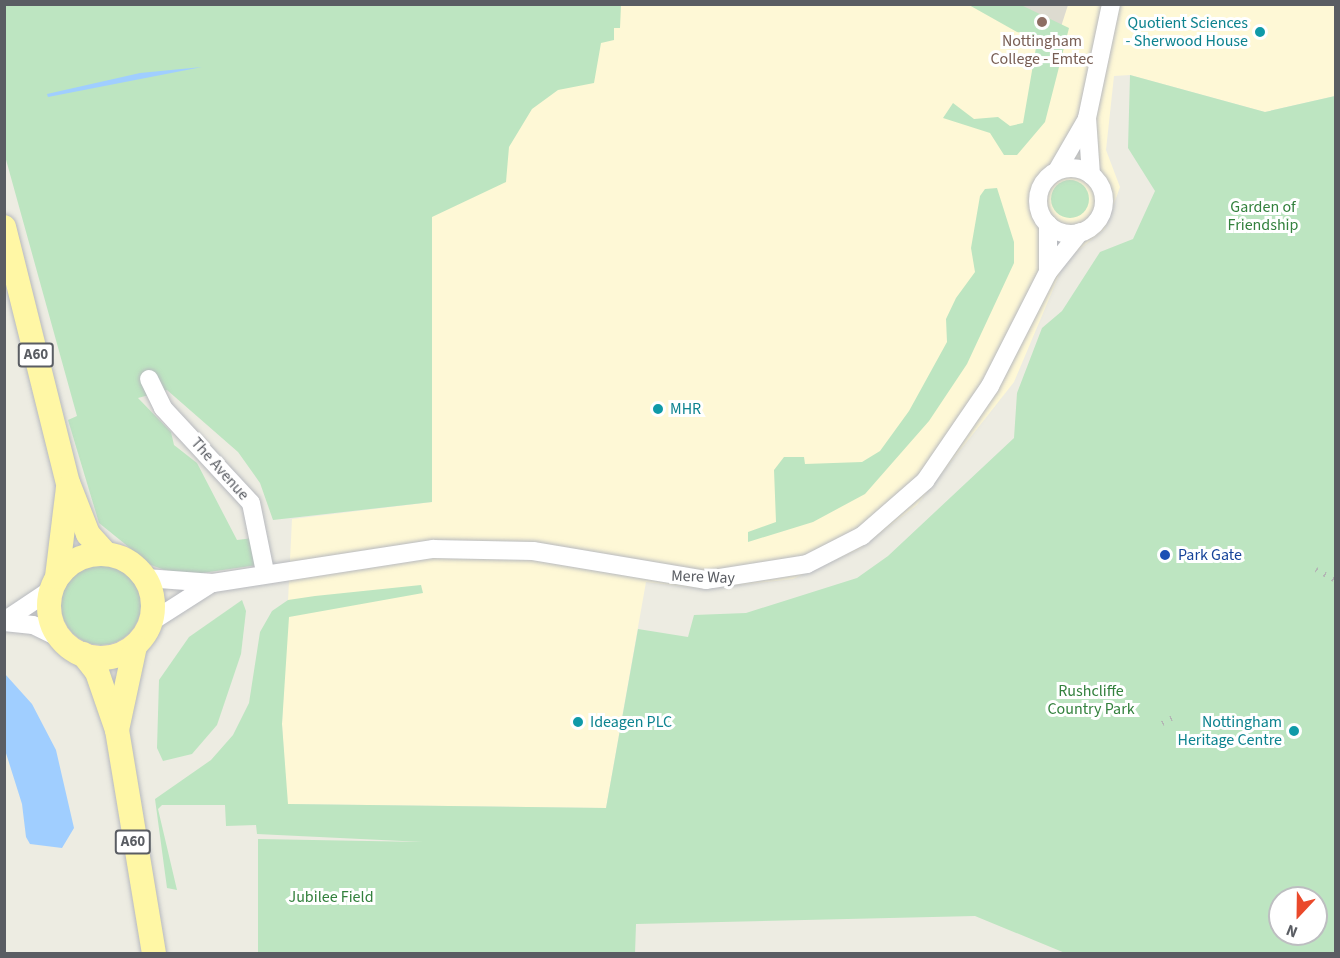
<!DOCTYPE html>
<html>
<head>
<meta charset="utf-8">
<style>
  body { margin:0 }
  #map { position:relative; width:1340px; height:958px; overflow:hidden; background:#edece2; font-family:"Source Sans 3",sans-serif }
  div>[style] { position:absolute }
  .commercial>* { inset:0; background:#fef8d6 }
  .education>* { inset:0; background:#dddbd0 }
  .green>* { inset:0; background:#bde5c1 }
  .round { border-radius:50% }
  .water>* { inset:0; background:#a0ceff }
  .roads { filter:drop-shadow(0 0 2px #b7b9be) drop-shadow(0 0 2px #b7b9be) }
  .minor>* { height:18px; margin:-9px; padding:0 9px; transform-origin:9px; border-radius:9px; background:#fff }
  .minor>.ring { margin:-9px; padding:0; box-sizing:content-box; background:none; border:18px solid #fff; border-radius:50% }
  .major>* { height:24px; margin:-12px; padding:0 12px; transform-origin:12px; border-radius:12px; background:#fff7a5 }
  .major>.ring { margin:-12px; padding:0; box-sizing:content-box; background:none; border:24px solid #fff7a5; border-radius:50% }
  .rail>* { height:4.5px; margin-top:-2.25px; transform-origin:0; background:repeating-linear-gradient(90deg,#b3b4b4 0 1.5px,transparent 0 9.5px) }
  .dots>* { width:16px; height:16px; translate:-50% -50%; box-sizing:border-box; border:3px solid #fff; border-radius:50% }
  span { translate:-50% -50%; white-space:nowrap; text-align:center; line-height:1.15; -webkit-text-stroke:6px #fff; paint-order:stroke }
  .shield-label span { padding:2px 4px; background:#fff; border:2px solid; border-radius:4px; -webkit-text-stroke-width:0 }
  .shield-label { font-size:15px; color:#5a5d63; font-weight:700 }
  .culture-label { font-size:16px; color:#0d838f }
  .right { translate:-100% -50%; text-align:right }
  .left { translate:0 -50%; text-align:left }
  .education-label { font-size:16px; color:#785e54 }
  .park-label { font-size:16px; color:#33813d }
  .street-label { font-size:16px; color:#5a5d63 }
  .transit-label { font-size:16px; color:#164399 }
  .frame { position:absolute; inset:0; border:6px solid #5a5d63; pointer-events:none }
  .north { position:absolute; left:1268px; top:886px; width:60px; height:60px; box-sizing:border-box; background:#fff; border:2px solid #bdbec1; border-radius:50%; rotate:202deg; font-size:16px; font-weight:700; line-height:24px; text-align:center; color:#5a5d63 }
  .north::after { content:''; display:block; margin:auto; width:21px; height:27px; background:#ea492b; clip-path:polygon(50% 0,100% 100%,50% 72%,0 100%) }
</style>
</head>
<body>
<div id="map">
  <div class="commercial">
    <i style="clip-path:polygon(545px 5px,1335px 5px,1335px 96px,1265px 112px,1130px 75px,1114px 76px,1106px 150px,1120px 187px,1105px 229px,1065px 261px,1014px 382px,917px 505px,860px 549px,793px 579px,703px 589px,646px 582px,606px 808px,287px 804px,282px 724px,292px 519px,432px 502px,432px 208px)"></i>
  </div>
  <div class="education">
    <i style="clip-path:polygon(987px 5px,1068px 5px,1057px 39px)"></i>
  </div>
  <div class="green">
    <i style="clip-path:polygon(5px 5px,621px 5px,620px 28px,614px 28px,614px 40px,601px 43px,594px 83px,558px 90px,532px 109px,509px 147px,506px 182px,432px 217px,432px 502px,273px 520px,260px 483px,238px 452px,167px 390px,138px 398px,171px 432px,174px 445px,197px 463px,237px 540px,253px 538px,257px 565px,181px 576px,151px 565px,99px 523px,68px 420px,77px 416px,5px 156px)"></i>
    <i style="clip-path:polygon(969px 5px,1021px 5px,1069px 28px,1045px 122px,1017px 155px,1004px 155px,990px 133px,943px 118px,953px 103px,974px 119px,998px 117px,1010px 126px,1023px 123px,1038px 36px,1017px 32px)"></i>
    <i style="clip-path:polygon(evenodd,1130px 75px,1265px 112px,1335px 96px,1335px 953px,1065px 953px,975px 916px,636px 924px,635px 954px,189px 953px,258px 952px,258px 839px,423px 842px,257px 834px,256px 825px,226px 826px,225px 805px,162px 805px,158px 809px,177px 890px,167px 888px,155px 799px,211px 760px,233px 735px,249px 703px,260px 632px,272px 611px,288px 600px,315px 596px,421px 585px,423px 593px,289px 617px,282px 724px,288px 804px,606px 808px,638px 629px,688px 637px,694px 615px,746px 613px,857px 578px,888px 556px,1014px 438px,1017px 393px,1042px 328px,1062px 311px,1100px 252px,1133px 239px,1155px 191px,1128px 148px,1130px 75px,1280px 898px,1316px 898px,1316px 934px,1280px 934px,1280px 898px)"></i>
    <i class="round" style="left:1051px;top:180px;width:38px;height:38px"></i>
    <i style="clip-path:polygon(997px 188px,1014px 242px,1014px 263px,967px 364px,929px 421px,865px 494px,813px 522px,748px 542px,748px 532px,776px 522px,774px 470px,784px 457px,804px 457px,805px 464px,862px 462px,880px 451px,909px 411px,947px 342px,946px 319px,956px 298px,975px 272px,971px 248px,980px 196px,985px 189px)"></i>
    <i class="round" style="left:61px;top:565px;width:80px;height:80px"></i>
    <i style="clip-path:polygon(242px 600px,246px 611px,241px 654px,217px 725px,192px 754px,163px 761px,157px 748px,159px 680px,189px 637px)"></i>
  </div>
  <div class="water">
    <i style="clip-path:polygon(202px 67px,48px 97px,47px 94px,140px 73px)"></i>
    <i style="clip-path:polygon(5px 674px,32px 704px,56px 750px,74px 828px,62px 848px,30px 844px,26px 837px,22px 804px,5px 750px)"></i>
  </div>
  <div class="roads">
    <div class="minor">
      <i class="ring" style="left:1038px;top:168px;width:48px;height:48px"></i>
      <i style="left:1058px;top:169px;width:58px;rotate:-59.9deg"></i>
      <i style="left:1091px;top:175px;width:57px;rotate:-94deg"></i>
      <i style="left:1087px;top:118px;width:116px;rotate:-78.1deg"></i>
      <i style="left:1048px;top:272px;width:48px;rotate:-90deg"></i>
      <i style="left:149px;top:379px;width:32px;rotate:64deg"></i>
      <i style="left:163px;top:408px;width:129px;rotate:47.2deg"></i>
      <i style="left:251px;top:503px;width:70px;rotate:78.5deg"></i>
      <i style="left:146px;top:578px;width:67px;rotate:4.3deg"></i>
      <i style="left:213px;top:583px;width:223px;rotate:-8.8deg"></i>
      <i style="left:433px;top:549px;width:100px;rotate:1.1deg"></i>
      <i style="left:533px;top:551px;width:175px;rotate:9.5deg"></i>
      <i style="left:706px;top:580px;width:102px;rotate:-9deg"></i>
      <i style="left:807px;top:564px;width:62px;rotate:-27deg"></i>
      <i style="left:862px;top:536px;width:84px;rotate:-41.1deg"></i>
      <i style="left:925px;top:481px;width:115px;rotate:-55.6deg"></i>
      <i style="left:990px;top:386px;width:128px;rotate:-63deg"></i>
      <i style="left:1048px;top:272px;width:51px;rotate:-51.3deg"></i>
      <i style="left:4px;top:621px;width:58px;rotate:-33.7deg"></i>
      <i style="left:4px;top:622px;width:29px;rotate:6deg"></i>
      <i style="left:33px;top:625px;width:30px;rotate:26deg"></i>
      <i style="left:151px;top:622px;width:72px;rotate:-32.6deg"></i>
    </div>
    <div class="major">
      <i style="left:4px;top:227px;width:264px;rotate:76deg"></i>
      <i style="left:68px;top:483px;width:55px;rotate:68.6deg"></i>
      <i style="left:88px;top:534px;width:27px;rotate:48deg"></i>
      <i class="ring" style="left:49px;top:554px;width:80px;height:80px"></i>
      <i style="left:57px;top:577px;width:90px;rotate:-83deg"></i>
      <i style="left:83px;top:654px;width:23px;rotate:52deg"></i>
      <i style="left:97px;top:672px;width:61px;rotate:71deg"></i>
      <i style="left:117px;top:730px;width:227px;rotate:80.6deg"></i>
      <i style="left:117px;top:730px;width:86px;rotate:-77.9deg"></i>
    </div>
  </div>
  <div class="rail">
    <i style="left:1316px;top:569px;width:23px;rotate:29deg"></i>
    <i style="left:1162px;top:723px;width:13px;rotate:-29deg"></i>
  </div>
  <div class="dots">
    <i style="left:1042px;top:22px;background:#8d6e63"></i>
    <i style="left:1260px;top:32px;background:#0f9aa8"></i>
    <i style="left:658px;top:409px;background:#0f9aa8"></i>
    <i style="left:1165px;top:555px;background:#1a4fb4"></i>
    <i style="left:578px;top:722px;background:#0f9aa8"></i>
    <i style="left:1294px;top:731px;background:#0f9aa8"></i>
  </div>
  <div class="shield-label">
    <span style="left:36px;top:355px">A60</span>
    <span style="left:133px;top:842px">A60</span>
  </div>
  <div class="culture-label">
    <span class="right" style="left:1248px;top:32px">Quotient Sciences<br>- Sherwood House</span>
    <span class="left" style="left:670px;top:409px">MHR</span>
    <span class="left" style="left:590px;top:722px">Ideagen PLC</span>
    <span class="right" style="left:1282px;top:731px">Nottingham<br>Heritage Centre</span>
  </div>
  <div class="education-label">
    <span style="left:1042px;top:50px">Nottingham<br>College - Emtec</span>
  </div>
  <div class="park-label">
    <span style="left:1263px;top:216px">Garden of<br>Friendship</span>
    <span style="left:1091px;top:700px">Rushcliffe<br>Country Park</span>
    <span style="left:331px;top:897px">Jubilee Field</span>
  </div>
  <div class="street-label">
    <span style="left:220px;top:469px;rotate:48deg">The Avenue</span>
    <span style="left:703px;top:577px;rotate:2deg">Mere Way</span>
  </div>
  <div class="transit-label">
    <span class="left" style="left:1178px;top:555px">Park Gate</span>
  </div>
  <div class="frame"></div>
  <div class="north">N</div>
</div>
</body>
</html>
